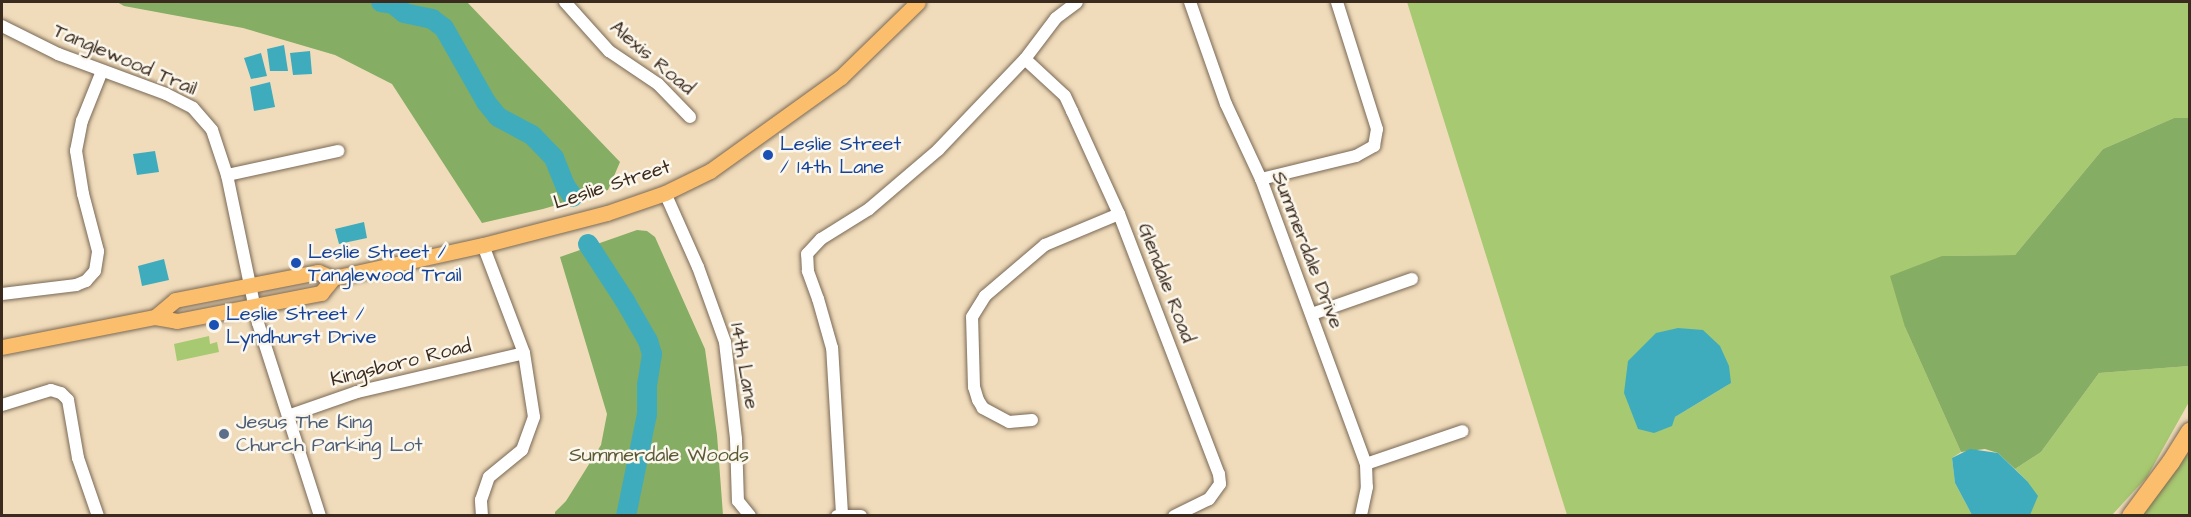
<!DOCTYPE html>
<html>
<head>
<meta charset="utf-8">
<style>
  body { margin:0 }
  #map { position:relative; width:2191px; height:517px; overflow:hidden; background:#f0dcbb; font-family:"Architects Daughter",sans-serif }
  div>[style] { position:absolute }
  .green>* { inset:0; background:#a7c971 }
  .forest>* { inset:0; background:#85ad63 }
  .water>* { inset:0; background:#3facbe }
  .river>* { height:20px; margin:-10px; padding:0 10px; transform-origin:10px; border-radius:10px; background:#3facbe }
  .roads { filter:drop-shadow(0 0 2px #7a6855) drop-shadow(0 0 2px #7a6855) }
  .minor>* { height:12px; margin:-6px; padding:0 6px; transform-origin:6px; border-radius:6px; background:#fff }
  .major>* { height:15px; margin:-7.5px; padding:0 7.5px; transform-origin:7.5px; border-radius:7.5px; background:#fabe6d }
  .highway>* { height:18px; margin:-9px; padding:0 9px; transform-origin:9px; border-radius:9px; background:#fabe6d }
  .dots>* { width:16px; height:16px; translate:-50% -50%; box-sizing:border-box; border:3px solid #fbf7ec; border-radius:50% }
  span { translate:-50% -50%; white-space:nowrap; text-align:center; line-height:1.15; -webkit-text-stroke:5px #fbf7ec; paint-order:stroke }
  .street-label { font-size:20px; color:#3b2a1e }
  .transit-label { font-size:20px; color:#164399 }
  .left { translate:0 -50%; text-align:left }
  .service-label { font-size:20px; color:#4e5e75 }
  .park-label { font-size:20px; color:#5b5a37 }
  .frame { position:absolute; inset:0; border:3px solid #3b2a1e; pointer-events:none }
</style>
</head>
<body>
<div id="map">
  <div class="green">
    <i style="clip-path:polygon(evenodd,1407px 2px,2189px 2px,2189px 118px,2174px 118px,2103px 149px,2015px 255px,1942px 256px,1905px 327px,1961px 452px,1952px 458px,1955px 483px,1972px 515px,1567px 515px,1407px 2px,1731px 383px,1675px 417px,1638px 429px,1731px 383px)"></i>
    <i style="clip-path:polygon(209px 336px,210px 344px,217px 342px,219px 352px,177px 361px,174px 344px)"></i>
    <i style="clip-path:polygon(2189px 366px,2189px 402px,2147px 477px,2112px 515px,2030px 515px,2027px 481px,2015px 469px,2041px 452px,2099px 373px)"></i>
    <i style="clip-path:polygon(2189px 450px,2189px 515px,2140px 516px,2187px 454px)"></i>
  </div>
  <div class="forest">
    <i style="clip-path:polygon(117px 2px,467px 2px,620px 162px,608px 190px,543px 209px,482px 223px,392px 84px,335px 55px,243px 28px,124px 6px)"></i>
    <i style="clip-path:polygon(2174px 118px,2189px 118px,2189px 366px,2099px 373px,2041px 452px,2015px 469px,1998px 453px,1985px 449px,1961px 452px,1905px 327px,1890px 276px,1942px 256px,2015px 255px,2103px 149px)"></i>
    <i style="clip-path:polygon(637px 230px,647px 231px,655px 237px,705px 349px,717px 435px,723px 515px,555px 515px,555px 512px,566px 501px,601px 445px,607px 414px,560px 257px)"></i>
  </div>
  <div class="water">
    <i style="clip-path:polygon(284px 45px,288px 71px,270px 71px,267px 49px)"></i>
    <i style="clip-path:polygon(310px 51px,312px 74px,293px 75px,290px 53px)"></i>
    <i style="clip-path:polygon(261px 53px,267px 76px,251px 79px,244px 58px)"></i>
    <i style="clip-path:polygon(270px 82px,275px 107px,254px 111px,250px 87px)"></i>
    <i style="clip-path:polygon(155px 151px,159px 172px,137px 175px,133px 154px)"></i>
    <i style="clip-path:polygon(364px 222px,367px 238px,339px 244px,335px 229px)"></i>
    <i style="clip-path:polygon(164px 259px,169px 280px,142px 286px,138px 266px)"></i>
    <i style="clip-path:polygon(1678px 328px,1703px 330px,1720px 346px,1729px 366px,1731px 383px,1675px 417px,1672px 426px,1654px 433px,1638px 429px,1624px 393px,1628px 361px,1656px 333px)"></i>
    <i style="clip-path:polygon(1970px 449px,1998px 453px,2027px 481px,2038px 496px,2030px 515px,1972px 515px,1955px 483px,1952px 458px)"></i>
  </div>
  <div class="river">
    <i style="left:381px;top:2px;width:12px;rotate:9deg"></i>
    <i style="left:393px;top:4px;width:14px;rotate:39deg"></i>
    <i style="left:404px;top:13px;width:29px;rotate:12deg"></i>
    <i style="left:432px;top:19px;width:15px;rotate:37deg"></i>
    <i style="left:444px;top:28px;width:85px;rotate:60.4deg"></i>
    <i style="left:486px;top:102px;width:19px;rotate:51deg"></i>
    <i style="left:498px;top:117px;width:38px;rotate:28deg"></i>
    <i style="left:532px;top:135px;width:32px;rotate:46deg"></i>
    <i style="left:554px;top:158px;width:31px;rotate:68deg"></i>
    <i style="left:566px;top:187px;width:12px;rotate:55deg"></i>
    <i style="left:588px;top:244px;width:68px;rotate:57deg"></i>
    <i style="left:625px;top:301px;width:46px;rotate:60.1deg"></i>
    <i style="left:648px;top:341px;width:14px;rotate:73deg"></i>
    <i style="left:652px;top:354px;width:31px;rotate:99deg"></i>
    <i style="left:647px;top:385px;width:29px;rotate:90deg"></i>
    <i style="left:647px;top:414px;width:104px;rotate:101.6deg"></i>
  </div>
  <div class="roads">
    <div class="minor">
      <i style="left:565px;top:2px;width:66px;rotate:48.1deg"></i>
      <i style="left:609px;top:51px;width:59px;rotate:34deg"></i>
      <i style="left:658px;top:84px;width:46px;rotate:45.9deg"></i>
      <i style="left:1190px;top:2px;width:108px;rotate:70.6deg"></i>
      <i style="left:1226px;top:104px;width:83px;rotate:65deg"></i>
      <i style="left:1261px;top:179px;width:304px;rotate:69.8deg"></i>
      <i style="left:1366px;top:464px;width:23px;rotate:88deg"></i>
      <i style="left:1367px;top:487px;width:30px;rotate:102deg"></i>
      <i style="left:2px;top:26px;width:63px;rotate:26.6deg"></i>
      <i style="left:58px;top:54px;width:115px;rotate:20.3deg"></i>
      <i style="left:166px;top:94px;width:30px;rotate:27deg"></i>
      <i style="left:193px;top:108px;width:29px;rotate:49deg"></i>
      <i style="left:212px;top:130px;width:47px;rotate:71.6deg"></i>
      <i style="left:227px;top:175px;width:151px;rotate:78.2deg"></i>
      <i style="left:258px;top:323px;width:203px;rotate:72.2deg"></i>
      <i style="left:1025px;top:59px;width:54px;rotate:42.8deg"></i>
      <i style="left:1065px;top:96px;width:17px;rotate:65deg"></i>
      <i style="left:1072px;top:111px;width:113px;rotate:65.5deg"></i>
      <i style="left:1119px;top:214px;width:279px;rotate:69deg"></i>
      <i style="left:1219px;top:474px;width:10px;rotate:84deg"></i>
      <i style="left:1220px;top:484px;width:19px;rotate:126deg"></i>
      <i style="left:1209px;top:499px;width:39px;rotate:154deg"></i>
      <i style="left:227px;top:175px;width:114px;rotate:-12.2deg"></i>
      <i style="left:1261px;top:179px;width:98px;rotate:-13.6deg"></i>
      <i style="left:1356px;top:156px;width:21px;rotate:-29deg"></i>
      <i style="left:1374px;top:146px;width:17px;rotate:-80deg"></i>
      <i style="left:1377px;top:129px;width:133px;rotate:-107.5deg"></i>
      <i style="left:665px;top:193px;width:81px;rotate:66deg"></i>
      <i style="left:698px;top:267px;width:80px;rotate:70.2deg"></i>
      <i style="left:725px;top:342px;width:98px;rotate:83.5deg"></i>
      <i style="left:736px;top:439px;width:62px;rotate:88.2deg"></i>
      <i style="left:738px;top:501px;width:19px;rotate:51deg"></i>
      <i style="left:2px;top:294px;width:75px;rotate:-6.9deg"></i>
      <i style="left:76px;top:285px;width:11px;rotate:-22deg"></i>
      <i style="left:86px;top:281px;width:13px;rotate:-48deg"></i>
      <i style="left:95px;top:271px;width:20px;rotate:-81deg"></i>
      <i style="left:98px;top:251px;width:59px;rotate:-104.7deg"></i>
      <i style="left:83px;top:194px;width:44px;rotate:-99.2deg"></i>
      <i style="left:76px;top:151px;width:31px;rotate:-79deg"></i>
      <i style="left:82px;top:121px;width:54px;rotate:-68.2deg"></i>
      <i style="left:1312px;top:314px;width:106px;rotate:-19.3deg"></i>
      <i style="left:2px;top:405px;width:51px;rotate:-17deg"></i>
      <i style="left:51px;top:390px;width:10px;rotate:17deg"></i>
      <i style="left:61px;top:393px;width:10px;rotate:45deg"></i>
      <i style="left:68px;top:400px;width:59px;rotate:80.2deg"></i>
      <i style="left:78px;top:458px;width:61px;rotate:71deg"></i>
      <i style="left:288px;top:416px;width:73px;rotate:-19.2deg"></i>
      <i style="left:357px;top:392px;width:171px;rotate:-13.1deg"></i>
      <i style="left:1032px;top:420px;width:23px;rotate:175deg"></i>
      <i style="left:1009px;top:422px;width:30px;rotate:-152deg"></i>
      <i style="left:983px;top:408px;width:9px;rotate:-122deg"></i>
      <i style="left:978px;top:400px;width:14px;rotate:-107deg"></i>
      <i style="left:974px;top:387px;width:70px;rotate:-91.6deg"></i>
      <i style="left:972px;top:317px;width:25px;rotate:-58deg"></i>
      <i style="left:985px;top:296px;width:79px;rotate:-40.4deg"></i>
      <i style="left:1045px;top:245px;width:80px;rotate:-22.7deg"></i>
      <i style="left:1366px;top:464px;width:102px;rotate:-18.8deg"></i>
      <i style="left:842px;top:514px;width:166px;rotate:-93.4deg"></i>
      <i style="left:832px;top:348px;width:51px;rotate:-105.9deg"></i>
      <i style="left:818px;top:299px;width:30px;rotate:-110deg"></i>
      <i style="left:808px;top:271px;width:17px;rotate:-93deg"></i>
      <i style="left:807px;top:254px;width:21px;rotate:-47deg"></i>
      <i style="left:821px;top:239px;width:57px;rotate:-32deg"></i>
      <i style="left:869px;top:209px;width:91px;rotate:-40.5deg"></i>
      <i style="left:938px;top:150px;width:126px;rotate:-46.3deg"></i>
      <i style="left:1025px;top:59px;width:51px;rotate:-52.9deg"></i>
      <i style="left:1056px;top:18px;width:26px;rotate:-37deg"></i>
      <i style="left:482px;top:516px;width:16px;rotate:-94deg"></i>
      <i style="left:481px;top:500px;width:24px;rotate:-71deg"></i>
      <i style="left:489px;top:477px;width:43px;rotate:-39.3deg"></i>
      <i style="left:522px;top:450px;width:35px;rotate:-70deg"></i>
      <i style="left:534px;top:417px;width:65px;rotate:-98.9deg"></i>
      <i style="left:524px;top:353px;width:116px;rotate:-110.8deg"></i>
      <i style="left:837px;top:516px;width:24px"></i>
    </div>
    <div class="major">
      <i style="left:155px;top:317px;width:26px;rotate:-40deg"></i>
      <i style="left:175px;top:300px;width:146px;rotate:-11.1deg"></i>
      <i style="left:318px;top:272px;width:16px;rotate:22deg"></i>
      <i style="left:333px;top:278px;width:154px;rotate:-12.4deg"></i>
      <i style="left:483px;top:245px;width:128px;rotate:-14.5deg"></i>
      <i style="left:607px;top:213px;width:61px;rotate:-19deg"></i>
      <i style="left:665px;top:193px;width:50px;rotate:-26.1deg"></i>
      <i style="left:710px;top:171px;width:161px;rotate:-35.7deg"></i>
      <i style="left:841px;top:77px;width:107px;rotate:-44.2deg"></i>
      <i style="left:2px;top:347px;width:156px;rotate:-11.1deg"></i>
      <i style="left:155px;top:317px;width:22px;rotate:10deg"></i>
      <i style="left:177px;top:321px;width:147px;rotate:-11deg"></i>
      <i style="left:321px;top:293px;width:19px;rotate:-51deg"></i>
    </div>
    <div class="highway">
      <i style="left:2131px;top:516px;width:67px;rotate:-53.5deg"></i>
      <i style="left:2171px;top:462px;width:36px;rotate:-58deg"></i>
    </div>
  </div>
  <div class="dots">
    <i style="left:768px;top:155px;background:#1a4fb4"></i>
    <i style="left:296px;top:263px;background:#1a4fb4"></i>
    <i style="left:214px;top:325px;background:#1a4fb4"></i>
    <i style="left:224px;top:434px;background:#5c6f8a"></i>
  </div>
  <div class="street-label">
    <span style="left:652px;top:58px;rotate:40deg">Alexis Road</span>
    <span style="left:125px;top:60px;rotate:23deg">Tanglewood Trail</span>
    <span style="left:612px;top:185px;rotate:-18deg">Leslie Street</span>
    <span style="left:1307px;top:250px;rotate:69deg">Summerdale Drive</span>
    <span style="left:1166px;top:283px;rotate:69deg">Glendale Road</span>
    <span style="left:401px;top:363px;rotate:-14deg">Kingsboro Road</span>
    <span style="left:744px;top:366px;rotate:80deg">14th Lane</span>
  </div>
  <div class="transit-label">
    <span class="left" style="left:780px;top:156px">Leslie Street<br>/ 14th Lane</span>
    <span class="left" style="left:308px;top:264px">Leslie Street /<br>Tanglewood Trail</span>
    <span class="left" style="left:226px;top:326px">Leslie Street /<br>Lyndhurst Drive</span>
  </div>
  <div class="service-label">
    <span class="left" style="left:236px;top:434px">Jesus The King<br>Church Parking Lot</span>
  </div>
  <div class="park-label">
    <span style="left:659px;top:455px">Summerdale Woods</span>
  </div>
  <div class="frame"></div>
</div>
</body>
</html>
